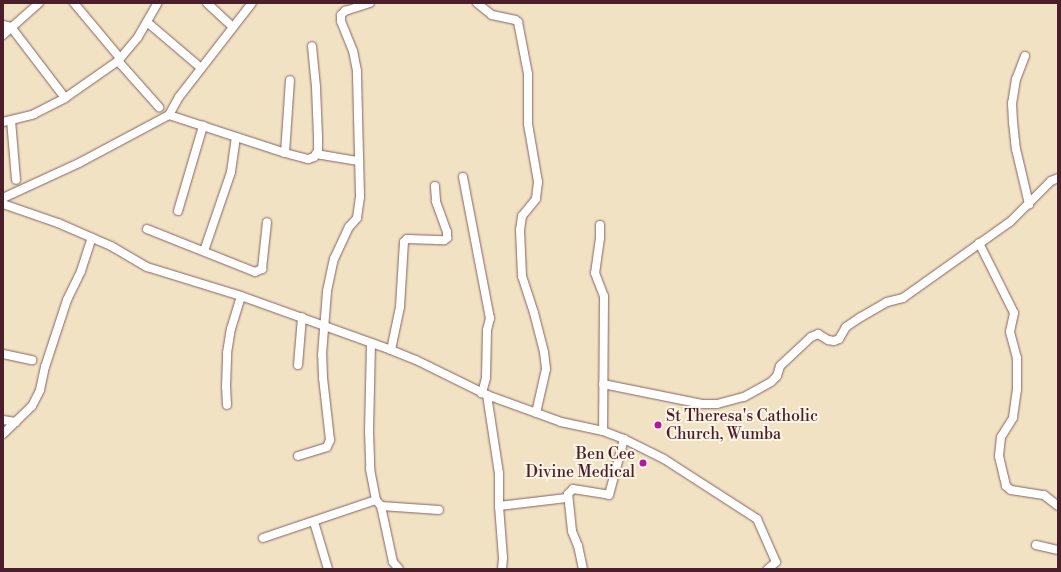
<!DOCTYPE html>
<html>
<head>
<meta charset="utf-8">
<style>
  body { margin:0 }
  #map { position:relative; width:1061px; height:572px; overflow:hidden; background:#f2e2c4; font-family:"Libre Bodoni",serif }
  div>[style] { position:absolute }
  .roads { filter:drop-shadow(0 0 1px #856361) drop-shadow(0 0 1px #856361) }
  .minor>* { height:8px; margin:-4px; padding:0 4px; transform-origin:4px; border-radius:4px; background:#fff }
  .dots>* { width:11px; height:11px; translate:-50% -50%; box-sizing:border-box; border:2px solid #fcf5e5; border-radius:50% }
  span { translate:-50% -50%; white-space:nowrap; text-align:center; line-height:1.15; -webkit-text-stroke:4px #fcf5e5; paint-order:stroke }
  .poi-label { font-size:16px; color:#4a1f2b }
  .left { translate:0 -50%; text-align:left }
  .right { translate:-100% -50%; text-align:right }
  .frame { position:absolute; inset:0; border:4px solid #4a1f2b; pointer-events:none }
</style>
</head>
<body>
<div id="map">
  <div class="roads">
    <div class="minor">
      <i style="left:74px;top:3px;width:72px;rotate:50.1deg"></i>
      <i style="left:207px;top:3px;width:35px;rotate:43deg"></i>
      <i style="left:477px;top:3px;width:19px;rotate:39deg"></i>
      <i style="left:492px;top:15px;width:24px;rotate:12deg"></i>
      <i style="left:515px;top:20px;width:4px;rotate:34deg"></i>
      <i style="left:518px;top:22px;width:53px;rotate:79.1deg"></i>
      <i style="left:528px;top:74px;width:50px;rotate:90deg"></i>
      <i style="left:528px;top:124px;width:59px;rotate:80.2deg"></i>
      <i style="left:538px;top:182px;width:17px;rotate:97deg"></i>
      <i style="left:536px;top:199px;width:22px;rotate:129deg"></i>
      <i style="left:522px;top:216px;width:14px;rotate:98deg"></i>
      <i style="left:520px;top:230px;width:46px;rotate:87.5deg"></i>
      <i style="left:522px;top:276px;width:39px;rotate:72deg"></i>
      <i style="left:534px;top:313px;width:40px;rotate:75.6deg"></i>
      <i style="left:544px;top:352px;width:17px;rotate:83deg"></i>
      <i style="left:546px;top:369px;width:45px;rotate:102.8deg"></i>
      <i style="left:147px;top:22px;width:71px;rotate:40.4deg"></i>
      <i style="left:3px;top:25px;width:8px;rotate:14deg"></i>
      <i style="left:11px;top:27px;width:89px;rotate:52.7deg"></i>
      <i style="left:3px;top:35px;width:48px;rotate:-41.6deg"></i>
      <i style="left:1025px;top:56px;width:25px;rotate:111deg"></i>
      <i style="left:1016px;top:79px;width:24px;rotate:99deg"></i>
      <i style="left:1012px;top:103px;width:19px;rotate:87deg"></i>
      <i style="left:1013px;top:122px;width:27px;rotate:84deg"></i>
      <i style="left:1016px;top:149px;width:57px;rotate:76.7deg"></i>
      <i style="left:118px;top:61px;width:62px;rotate:48.3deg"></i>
      <i style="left:169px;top:115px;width:122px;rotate:18.1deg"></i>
      <i style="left:285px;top:153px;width:24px;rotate:15deg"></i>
      <i style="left:308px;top:159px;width:6px;rotate:-18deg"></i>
      <i style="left:314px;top:157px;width:7px;rotate:-56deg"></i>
      <i style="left:318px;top:151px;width:14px;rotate:-90deg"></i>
      <i style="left:318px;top:137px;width:50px;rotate:-92.3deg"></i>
      <i style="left:316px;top:87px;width:41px;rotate:-95.6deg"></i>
      <i style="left:11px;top:120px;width:60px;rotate:85.2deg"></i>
      <i style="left:3px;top:122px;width:32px;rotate:-14deg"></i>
      <i style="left:34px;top:114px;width:35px;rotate:-27deg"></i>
      <i style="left:65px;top:98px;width:65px;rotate:-34.9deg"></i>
      <i style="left:118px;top:61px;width:31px;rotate:-50deg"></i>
      <i style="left:138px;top:37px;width:39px;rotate:-60deg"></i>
      <i style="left:285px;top:153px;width:73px;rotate:-86.1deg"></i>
      <i style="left:316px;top:154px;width:43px;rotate:9.5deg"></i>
      <i style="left:463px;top:177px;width:144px;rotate:79.2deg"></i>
      <i style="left:490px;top:318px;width:12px;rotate:104deg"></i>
      <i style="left:487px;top:330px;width:48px;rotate:91.2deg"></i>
      <i style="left:486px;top:378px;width:16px;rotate:105deg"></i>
      <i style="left:3px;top:198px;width:84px;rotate:-24.7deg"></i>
      <i style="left:79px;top:163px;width:102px;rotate:-28.1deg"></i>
      <i style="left:169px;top:115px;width:21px;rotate:-61deg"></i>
      <i style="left:179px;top:97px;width:119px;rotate:-52.2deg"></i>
      <i style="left:3px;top:204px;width:58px;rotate:19.1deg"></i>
      <i style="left:58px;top:223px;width:58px;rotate:23.5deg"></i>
      <i style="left:111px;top:246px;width:42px;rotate:30.3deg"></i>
      <i style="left:147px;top:267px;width:98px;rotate:17.1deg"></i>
      <i style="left:241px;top:296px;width:159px;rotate:19.8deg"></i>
      <i style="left:391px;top:350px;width:27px;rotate:22deg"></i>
      <i style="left:416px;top:360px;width:79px;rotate:26.2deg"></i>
      <i style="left:487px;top:395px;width:79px;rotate:20deg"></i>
      <i style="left:561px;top:422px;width:43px;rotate:12.1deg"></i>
      <i style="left:603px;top:431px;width:22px;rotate:21deg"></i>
      <i style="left:624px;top:439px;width:45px;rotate:26.6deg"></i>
      <i style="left:664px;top:459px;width:111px;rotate:32.8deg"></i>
      <i style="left:757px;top:519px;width:47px;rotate:66.2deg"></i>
      <i style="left:776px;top:562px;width:11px;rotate:139deg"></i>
      <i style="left:178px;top:211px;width:89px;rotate:-73.6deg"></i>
      <i style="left:600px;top:225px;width:13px;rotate:90deg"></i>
      <i style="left:600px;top:238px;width:35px;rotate:98deg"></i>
      <i style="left:595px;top:273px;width:25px;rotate:69deg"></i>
      <i style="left:604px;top:296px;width:135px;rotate:90.4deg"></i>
      <i style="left:147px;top:229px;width:116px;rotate:21.7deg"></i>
      <i style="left:255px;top:272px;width:8px;rotate:-23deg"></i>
      <i style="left:262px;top:269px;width:47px;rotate:-83.9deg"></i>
      <i style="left:979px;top:243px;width:78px;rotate:63.4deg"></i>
      <i style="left:1014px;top:313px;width:19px;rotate:102deg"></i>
      <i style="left:1010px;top:332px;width:27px;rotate:75deg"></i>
      <i style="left:1017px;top:358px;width:31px;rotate:90deg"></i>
      <i style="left:1017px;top:389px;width:29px;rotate:98deg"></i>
      <i style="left:1013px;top:418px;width:22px;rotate:122deg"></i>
      <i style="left:1001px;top:437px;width:19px;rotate:96deg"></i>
      <i style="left:999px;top:456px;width:22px;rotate:77deg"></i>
      <i style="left:1004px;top:477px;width:9px;rotate:77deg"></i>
      <i style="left:1006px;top:486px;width:6px;rotate:39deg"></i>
      <i style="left:1011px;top:490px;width:33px;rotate:9deg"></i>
      <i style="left:1044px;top:495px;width:18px;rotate:38deg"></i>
      <i style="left:204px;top:251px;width:83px;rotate:-71.1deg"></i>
      <i style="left:231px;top:172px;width:35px;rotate:-82deg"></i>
      <i style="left:371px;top:343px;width:88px;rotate:91.3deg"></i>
      <i style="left:369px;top:431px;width:38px;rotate:88deg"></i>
      <i style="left:370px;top:469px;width:32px;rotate:79deg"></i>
      <i style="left:376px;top:500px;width:8px;rotate:50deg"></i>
      <i style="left:381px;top:506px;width:58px;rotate:3.9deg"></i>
      <i style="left:391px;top:350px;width:44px;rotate:-78.2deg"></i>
      <i style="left:400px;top:307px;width:65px;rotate:-86.5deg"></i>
      <i style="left:404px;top:242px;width:4px;rotate:-45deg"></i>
      <i style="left:407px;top:239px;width:37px;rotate:2deg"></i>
      <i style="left:444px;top:240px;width:4px;rotate:-34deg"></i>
      <i style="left:447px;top:238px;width:6px;rotate:-90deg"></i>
      <i style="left:447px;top:232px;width:33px;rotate:-110deg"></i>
      <i style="left:436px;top:201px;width:15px;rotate:-94deg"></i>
      <i style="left:3px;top:354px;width:30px;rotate:12deg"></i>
      <i style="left:298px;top:365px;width:48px;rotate:-85.2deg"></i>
      <i style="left:603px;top:384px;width:101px;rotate:11.4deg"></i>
      <i style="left:702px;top:404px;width:15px"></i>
      <i style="left:717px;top:404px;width:28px;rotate:-15deg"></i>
      <i style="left:744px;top:397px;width:31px;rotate:-29deg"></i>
      <i style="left:771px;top:382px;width:8px;rotate:-45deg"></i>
      <i style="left:777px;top:376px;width:10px;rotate:-73deg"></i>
      <i style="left:780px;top:366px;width:42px;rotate:-43.1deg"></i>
      <i style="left:811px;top:337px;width:8px;rotate:-23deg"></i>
      <i style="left:818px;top:334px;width:12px;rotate:31deg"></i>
      <i style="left:828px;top:340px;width:6px;rotate:9deg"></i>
      <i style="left:834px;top:341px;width:5px;rotate:-22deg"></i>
      <i style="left:839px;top:339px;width:14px;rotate:-60deg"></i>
      <i style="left:846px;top:327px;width:18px;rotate:-34deg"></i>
      <i style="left:861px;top:317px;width:30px;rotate:-30deg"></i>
      <i style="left:887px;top:302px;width:16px;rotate:-14deg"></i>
      <i style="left:903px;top:298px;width:131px;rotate:-35.4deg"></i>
      <i style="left:1010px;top:222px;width:58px;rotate:-45deg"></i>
      <i style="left:1051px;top:181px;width:8px;rotate:-23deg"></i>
      <i style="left:487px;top:395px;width:79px;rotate:81.3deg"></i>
      <i style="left:499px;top:473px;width:33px;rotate:90deg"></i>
      <i style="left:499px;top:506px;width:52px;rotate:85.6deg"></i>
      <i style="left:503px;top:558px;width:11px;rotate:95deg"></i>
      <i style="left:227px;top:405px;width:18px;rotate:-93deg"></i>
      <i style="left:226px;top:387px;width:34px;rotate:-88deg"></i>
      <i style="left:227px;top:353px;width:24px;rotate:-81deg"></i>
      <i style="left:231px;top:329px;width:34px;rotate:-73deg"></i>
      <i style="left:3px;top:420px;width:13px;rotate:9deg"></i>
      <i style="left:3px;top:434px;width:40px;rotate:-44deg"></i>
      <i style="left:32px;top:406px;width:18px;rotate:-63deg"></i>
      <i style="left:40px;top:390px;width:24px;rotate:-78deg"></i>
      <i style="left:45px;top:367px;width:71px;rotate:-71.8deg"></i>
      <i style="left:67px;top:300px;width:32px;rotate:-64deg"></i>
      <i style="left:81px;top:271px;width:35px;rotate:-72deg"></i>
      <i style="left:298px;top:456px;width:30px;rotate:-17deg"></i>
      <i style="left:327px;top:447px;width:8px;rotate:-67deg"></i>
      <i style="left:330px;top:440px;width:62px;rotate:-96.4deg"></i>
      <i style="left:323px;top:378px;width:23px;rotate:-92deg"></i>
      <i style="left:322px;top:355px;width:64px;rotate:-85.5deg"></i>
      <i style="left:327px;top:291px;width:33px;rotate:-78deg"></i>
      <i style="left:334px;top:259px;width:35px;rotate:-65deg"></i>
      <i style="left:349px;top:227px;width:12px;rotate:-48deg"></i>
      <i style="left:357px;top:218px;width:21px;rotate:-82deg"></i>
      <i style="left:360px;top:197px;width:126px;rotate:-91.4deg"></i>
      <i style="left:357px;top:71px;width:20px;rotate:-101deg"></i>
      <i style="left:353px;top:51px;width:32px;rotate:-112deg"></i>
      <i style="left:341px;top:21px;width:6px;rotate:-90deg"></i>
      <i style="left:341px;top:15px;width:6px;rotate:-45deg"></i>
      <i style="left:345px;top:11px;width:26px;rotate:-18deg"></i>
      <i style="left:381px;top:506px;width:57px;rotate:77.9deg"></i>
      <i style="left:393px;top:562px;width:9px;rotate:49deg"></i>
      <i style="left:499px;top:506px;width:68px;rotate:-6.7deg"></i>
      <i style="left:314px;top:522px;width:49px;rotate:73.4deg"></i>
      <i style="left:263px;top:538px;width:119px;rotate:-18.6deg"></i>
      <i style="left:1036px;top:545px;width:23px;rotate:13deg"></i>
      <i style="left:583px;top:569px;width:24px;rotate:-102deg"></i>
      <i style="left:578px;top:546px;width:16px;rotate:-112deg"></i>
      <i style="left:572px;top:531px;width:37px;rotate:-96deg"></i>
      <i style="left:568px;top:494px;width:7px;rotate:-45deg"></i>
      <i style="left:573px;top:489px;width:36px;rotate:9deg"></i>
      <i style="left:609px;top:495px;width:58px;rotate:-75deg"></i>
    </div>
  </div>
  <div class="dots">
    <i style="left:658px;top:425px;background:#b5179e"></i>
    <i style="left:643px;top:463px;background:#b5179e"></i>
  </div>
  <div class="poi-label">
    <span class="left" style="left:666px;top:425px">St Theresa's Catholic<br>Church, Wumba</span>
    <span class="right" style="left:635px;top:463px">Ben Cee<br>Divine Medical</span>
  </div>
  <div class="frame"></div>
</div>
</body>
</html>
